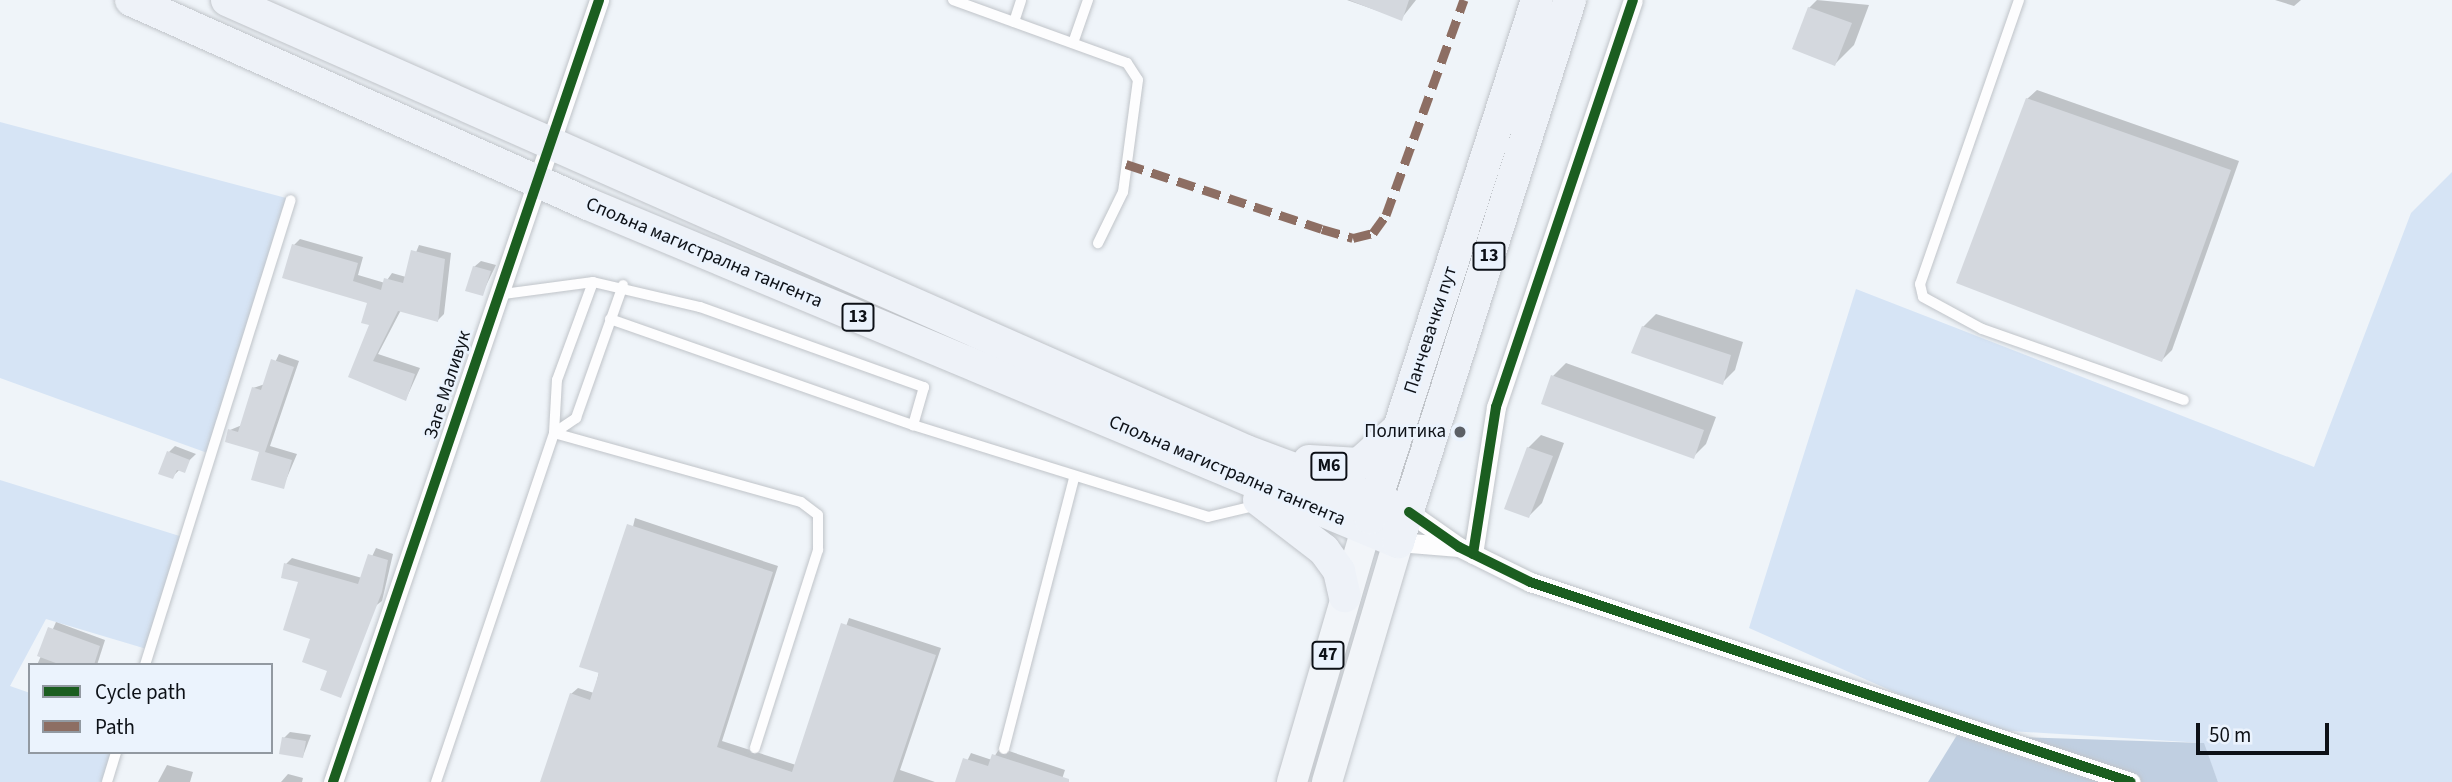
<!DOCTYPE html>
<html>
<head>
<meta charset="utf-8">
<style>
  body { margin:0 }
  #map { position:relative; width:2452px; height:782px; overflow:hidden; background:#eff4f9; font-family:"Source Sans 3",sans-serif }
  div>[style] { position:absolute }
  .green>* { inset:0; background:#d6e4f5 }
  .forest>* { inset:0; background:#c0cfe1 }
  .shadow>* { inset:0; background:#0003 }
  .building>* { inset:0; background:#d4d8de }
  .roads { filter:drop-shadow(0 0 2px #c0c4c9) drop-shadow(0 0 2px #c0c4c9) }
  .service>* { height:10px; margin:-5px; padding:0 5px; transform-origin:5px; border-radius:5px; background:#fdfdfe }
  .minor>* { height:19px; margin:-9.5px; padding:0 9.5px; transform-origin:9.5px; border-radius:9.5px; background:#fdfdfe }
  .primary>* { height:30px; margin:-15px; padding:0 15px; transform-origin:15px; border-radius:15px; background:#f2f5f9 }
  .trunk>* { height:32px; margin:-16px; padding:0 16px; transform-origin:16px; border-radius:16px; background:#eef2f8 }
  .quiet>* { height:9px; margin-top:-4.5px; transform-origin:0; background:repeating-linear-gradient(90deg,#8d6e63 0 18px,transparent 0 27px) }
  .cycleway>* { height:10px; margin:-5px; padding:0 5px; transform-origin:5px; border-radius:5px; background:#1b5e20 }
  .dots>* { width:19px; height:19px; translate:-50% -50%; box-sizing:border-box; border:4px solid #ebf3fd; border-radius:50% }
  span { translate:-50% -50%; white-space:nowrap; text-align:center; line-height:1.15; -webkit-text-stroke:5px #ebf3fd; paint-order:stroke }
  .shield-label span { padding:2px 5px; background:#ebf3fd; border:2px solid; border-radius:5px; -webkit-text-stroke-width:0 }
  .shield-label { font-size:18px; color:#0d1117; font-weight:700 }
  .street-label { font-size:19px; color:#0d1117 }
  .poi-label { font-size:19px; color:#0d1117 }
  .right { translate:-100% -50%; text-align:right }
  .legend { position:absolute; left:28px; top:663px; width:245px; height:91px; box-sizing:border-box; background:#ebf3fd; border:2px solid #9299a1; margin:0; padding:9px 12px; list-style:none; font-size:21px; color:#0d1117 }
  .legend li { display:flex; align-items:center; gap:14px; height:35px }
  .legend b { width:35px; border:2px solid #9299a1 }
  .scale { position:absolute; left:2196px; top:723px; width:133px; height:32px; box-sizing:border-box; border:4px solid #0d1117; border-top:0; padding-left:9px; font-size:21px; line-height:24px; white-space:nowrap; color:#0d1117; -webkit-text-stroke:5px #ebf3fd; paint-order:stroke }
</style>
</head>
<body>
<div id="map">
  <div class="green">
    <i style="clip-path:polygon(0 122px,290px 199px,213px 455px,0 378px)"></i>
    <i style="clip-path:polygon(2452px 172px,2452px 782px,2218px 782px,2203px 743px,1978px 729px,1749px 628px,1856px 289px,2314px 467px,2411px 213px)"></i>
    <i style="clip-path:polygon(0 480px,186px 538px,150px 650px,46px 619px,10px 686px,30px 693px,30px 752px,117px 752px,107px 782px,0 782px)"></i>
  </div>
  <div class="forest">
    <i style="clip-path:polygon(1957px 735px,2204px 743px,2218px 782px,1928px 782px)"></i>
  </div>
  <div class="shadow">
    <i style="clip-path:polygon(1347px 0,1416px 0,1401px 19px)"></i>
    <i style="clip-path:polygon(1817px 0,1869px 5px,1854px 45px,1835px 64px,1809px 8px)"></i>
    <i style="clip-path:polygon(2275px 0,2301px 0,2294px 6px)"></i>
    <i style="clip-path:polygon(2037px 90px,2239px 161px,2172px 350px,2162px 360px,2027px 99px)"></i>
    <i style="clip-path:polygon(300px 239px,363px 257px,358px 275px,385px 283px,392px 273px,406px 277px,419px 245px,451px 253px,444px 314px,438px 320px,401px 310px,378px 354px,420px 368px,406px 399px,350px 376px,371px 324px,369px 302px,294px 245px)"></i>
    <i style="clip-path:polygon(481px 261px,496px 265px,482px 294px,474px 267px)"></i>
    <i style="clip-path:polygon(1656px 314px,1743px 342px,1735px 370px,1722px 383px,1643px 327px)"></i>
    <i style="clip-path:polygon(279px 354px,299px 361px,270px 446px,297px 454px,283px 487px,261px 451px,230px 430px,242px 425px,253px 388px,265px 384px)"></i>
    <i style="clip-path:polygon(1566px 363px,1716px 417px,1706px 444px,1693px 457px,1553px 376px)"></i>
    <i style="clip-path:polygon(1541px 435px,1564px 443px,1542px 503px,1529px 516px,1528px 448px)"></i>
    <i style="clip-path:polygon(175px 446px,196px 454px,172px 477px,169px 452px)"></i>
    <i style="clip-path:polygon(635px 518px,778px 566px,722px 741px,796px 765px,849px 618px,941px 648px,900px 770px,935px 782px,542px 782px,571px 694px,578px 688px,594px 693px)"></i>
    <i style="clip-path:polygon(376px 548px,393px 554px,382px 601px,374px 607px,340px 696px,312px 638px,301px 581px,286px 564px,292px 558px,362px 578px)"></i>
    <i style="clip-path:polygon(56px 622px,105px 640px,97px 665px,37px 665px)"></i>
    <i style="clip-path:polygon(290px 732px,311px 735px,303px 756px,284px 738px)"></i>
    <i style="clip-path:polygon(1000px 748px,1065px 770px,1061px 782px,957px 782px,971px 753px,992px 760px)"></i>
    <i style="clip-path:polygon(167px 765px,193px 772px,190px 782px,158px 782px)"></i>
    <i style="clip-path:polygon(288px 774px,303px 778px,302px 782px,281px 782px)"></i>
  </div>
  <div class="building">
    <i style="clip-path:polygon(1349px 0,1409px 0,1402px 21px)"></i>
    <i style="clip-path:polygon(1808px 7px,1852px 23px,1835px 66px,1792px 49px)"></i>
    <i style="clip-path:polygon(2026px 98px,2231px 170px,2162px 362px,1956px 283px)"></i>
    <i style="clip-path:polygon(292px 244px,358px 263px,353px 281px,381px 290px,384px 278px,403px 283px,411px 250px,445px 259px,438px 322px,398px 311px,373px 361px,415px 374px,406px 401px,348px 377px,369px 325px,361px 323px,367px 303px,282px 278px)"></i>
    <i style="clip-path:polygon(473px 266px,491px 271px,483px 296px,465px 291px)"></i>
    <i style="clip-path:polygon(1642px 326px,1731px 355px,1723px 385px,1631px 353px)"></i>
    <i style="clip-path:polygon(271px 359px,294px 367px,265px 452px,292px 460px,284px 489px,251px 480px,259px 452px,225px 442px,228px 429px,238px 432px,252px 387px,261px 390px)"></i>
    <i style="clip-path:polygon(1551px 375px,1704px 430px,1694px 459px,1541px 404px)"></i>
    <i style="clip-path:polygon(1527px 447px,1553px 456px,1529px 518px,1504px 509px)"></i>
    <i style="clip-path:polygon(167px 451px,190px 460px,185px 473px,177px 470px,173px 479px,158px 474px)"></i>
    <i style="clip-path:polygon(627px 524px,773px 572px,717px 747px,792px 772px,841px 623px,936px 655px,893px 782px,540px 782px,570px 693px,590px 700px,599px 673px,579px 667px)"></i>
    <i style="clip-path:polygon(368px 554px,388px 560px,382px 592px,341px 698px,320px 690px,327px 671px,302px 662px,310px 639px,283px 630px,298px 582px,281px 578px,284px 563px,358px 584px)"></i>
    <i style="clip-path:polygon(48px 627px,100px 646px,94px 665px,61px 665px,37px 656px)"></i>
    <i style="clip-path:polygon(282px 737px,306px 741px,303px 758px,279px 754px)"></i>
    <i style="clip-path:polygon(992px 754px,1069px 779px,1069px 782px,955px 782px,963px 758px,988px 766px)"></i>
  </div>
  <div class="roads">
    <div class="service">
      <i style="left:953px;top:0;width:185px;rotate:19.9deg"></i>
      <i style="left:1127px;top:63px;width:20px;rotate:57deg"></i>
      <i style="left:1138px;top:80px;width:113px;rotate:97.6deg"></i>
      <i style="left:1123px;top:192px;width:57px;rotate:116.1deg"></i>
      <i style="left:2019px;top:0;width:301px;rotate:109.2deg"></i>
      <i style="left:1920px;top:284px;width:13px;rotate:77deg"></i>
      <i style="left:1923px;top:297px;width:67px;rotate:28.5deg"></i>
      <i style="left:1982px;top:329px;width:214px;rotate:19.4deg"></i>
      <i style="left:1014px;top:22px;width:23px;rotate:-72deg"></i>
      <i style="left:1073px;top:43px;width:46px;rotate:-70.8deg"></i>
      <i style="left:496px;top:295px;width:98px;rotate:-7.6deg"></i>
      <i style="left:593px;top:282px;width:110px;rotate:13.2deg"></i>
      <i style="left:700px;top:307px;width:238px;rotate:19.7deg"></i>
      <i style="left:924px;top:387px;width:40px;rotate:106deg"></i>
      <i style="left:610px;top:319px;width:321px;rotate:19.3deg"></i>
      <i style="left:913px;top:425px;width:309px;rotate:17.3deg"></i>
      <i style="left:1208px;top:517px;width:51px;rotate:-13.5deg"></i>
      <i style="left:554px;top:433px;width:256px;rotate:15.6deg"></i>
      <i style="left:801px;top:502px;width:21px;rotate:37deg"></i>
      <i style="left:818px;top:515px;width:35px;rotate:90deg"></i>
      <i style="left:818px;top:550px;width:208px;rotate:107.7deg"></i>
      <i style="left:554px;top:433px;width:27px;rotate:-34deg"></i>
      <i style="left:576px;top:418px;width:141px;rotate:-70.5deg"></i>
      <i style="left:145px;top:665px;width:487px;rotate:-72.6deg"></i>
      <i style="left:1004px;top:749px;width:280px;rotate:-75.5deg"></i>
      <i style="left:107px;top:782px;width:31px;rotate:-73deg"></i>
      <i style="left:436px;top:782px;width:368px;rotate:-71.3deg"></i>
      <i style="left:554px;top:433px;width:53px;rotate:-86.8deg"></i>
      <i style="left:557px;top:380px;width:104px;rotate:-69.8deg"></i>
    </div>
    <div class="minor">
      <i style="left:1409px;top:512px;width:61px;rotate:35deg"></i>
      <i style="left:1459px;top:547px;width:79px;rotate:26.2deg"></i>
      <i style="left:1530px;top:582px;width:633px;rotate:18.41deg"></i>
      <i style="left:1398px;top:542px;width:61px;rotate:4.7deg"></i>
      <i style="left:1473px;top:554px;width:149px;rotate:-81.1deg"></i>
      <i style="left:1496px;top:407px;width:429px;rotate:-71.4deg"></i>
      <i style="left:333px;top:782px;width:826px;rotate:-71.21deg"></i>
    </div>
    <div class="primary">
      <i style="left:1292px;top:782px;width:264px;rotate:-73.7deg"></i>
      <i style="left:1327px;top:782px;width:250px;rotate:-73.5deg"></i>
    </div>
    <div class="trunk">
      <i style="left:131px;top:0;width:500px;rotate:24.06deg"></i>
      <i style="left:588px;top:204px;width:878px;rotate:22.65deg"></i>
      <i style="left:1398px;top:542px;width:569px;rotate:-72.39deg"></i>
      <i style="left:227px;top:0;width:1114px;rotate:23.87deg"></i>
      <i style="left:1246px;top:451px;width:174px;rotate:20.5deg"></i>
      <i style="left:1309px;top:461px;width:50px;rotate:3.4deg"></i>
      <i style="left:1359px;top:464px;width:51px;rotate:-41.8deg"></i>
      <i style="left:1259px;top:500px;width:82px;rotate:37.6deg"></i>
      <i style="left:1324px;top:550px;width:26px;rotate:54deg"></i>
      <i style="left:1339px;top:571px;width:26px;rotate:77deg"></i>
      <i style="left:1370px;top:518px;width:544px;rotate:-72.13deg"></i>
    </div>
  </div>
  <div class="quiet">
    <i style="left:1126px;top:164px;width:206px;rotate:18.3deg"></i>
    <i style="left:1322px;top:229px;width:32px;rotate:16deg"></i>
    <i style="left:1353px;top:238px;width:21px;rotate:-14deg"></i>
    <i style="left:1373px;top:233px;width:22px;rotate:-54deg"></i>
    <i style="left:1386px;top:215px;width:229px;rotate:-70.1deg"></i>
  </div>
  <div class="cycleway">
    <i style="left:1409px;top:512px;width:61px;rotate:35deg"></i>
    <i style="left:1459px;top:547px;width:79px;rotate:26.2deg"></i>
    <i style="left:1530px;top:582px;width:633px;rotate:18.41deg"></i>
    <i style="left:1473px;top:554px;width:149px;rotate:-81.1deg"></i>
    <i style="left:1496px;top:407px;width:429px;rotate:-71.4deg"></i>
    <i style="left:333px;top:782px;width:826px;rotate:-71.21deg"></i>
  </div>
  <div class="dots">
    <i style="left:1460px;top:432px;background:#5c6066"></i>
  </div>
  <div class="shield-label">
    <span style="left:1489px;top:256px">13</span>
    <span style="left:858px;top:317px">13</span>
    <span style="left:1329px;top:466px">M6</span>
    <span style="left:1328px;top:655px">47</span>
  </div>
  <div class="street-label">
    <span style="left:704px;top:253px;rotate:23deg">Спољна магистрална тангента</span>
    <span style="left:1431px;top:330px;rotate:-72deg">Панчевачки пут</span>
    <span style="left:448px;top:385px;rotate:-72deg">Заге Маливук</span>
    <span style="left:1227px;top:471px;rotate:23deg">Спољна магистрална тангента</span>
  </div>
  <div class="poi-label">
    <span class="right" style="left:1446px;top:432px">Политика</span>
  </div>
  <ul class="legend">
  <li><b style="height:9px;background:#1b5e20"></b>Cycle path</li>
  <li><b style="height:9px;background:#8d6e63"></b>Path</li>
  </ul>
  <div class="scale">50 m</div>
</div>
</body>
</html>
